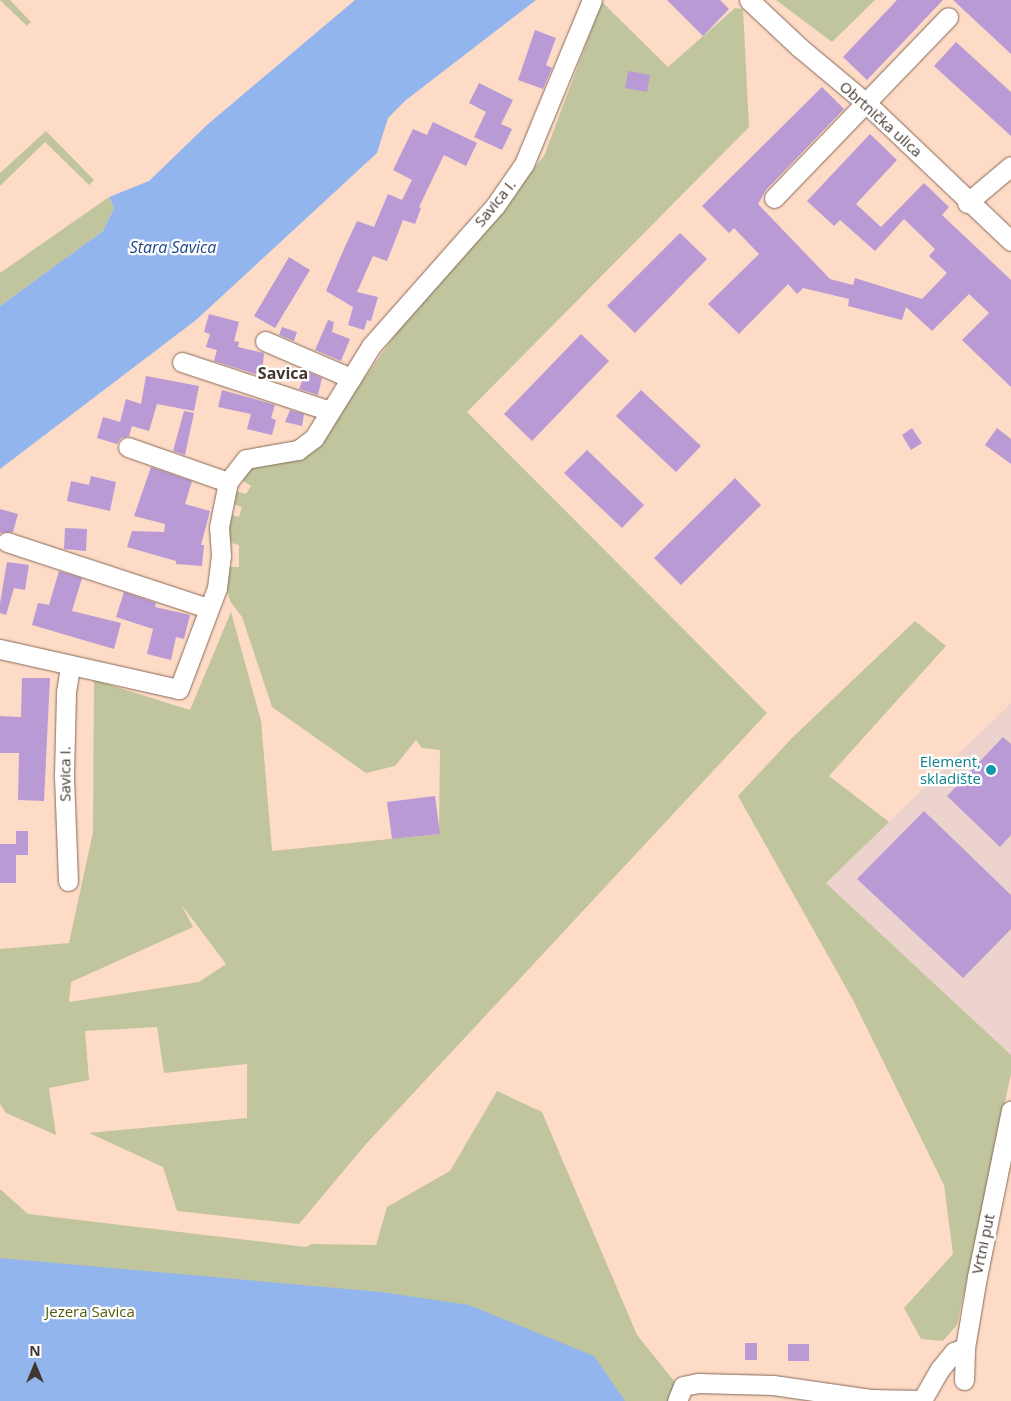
<!DOCTYPE html>
<html>
<head>
<meta charset="utf-8">
<style>
  body { margin:0 }
  #map { position:relative; width:1011px; height:1401px; overflow:hidden; background:#fddbc7; font-family:"Open Sans",sans-serif }
  div>[style] { position:absolute }
  .commercial>* { inset:0; background:#ecd3cd }
  .green>* { inset:0; background:#c0c59d }
  .water>* { inset:0; background:#93b5ed }
  .building>* { inset:0; background:#b99ad4 }
  .roads { filter:drop-shadow(0 0 1px #876957) drop-shadow(0 0 1px #876957) }
  .minor>* { height:19px; margin:-9.5px; padding:0 9.5px; transform-origin:9.5px; border-radius:9.5px; background:#fff }
  .dots>* { width:14px; height:14px; translate:-50% -50%; box-sizing:border-box; border:2px solid #fff; border-radius:50% }
  span { translate:-50% -50%; white-space:nowrap; text-align:center; line-height:1.15; -webkit-text-stroke:4.5px #fff; paint-order:stroke }
  .street-label { font-size:15px; color:#43362e }
  .culture-label { font-size:15px; color:#0d838f }
  .right { translate:-100% -50%; text-align:right }
  .park-label { font-size:15px; color:#565c0e }
  .water-label { font-size:16px; color:#204689; font-style:italic }
  .neighbourhood-label { font-size:16px; color:#43362e; font-weight:700 }
  .north { position:absolute; left:10px; top:1341px; width:50px; height:50px; -webkit-text-stroke:4px #fff; paint-order:stroke; rotate:0deg; font-size:14px; font-weight:700; line-height:20px; text-align:center; color:#43362e }
  .north::after { content:''; display:block; margin:auto; width:18px; height:22px; background:#43362e; clip-path:polygon(50% 0,100% 100%,50% 72%,0 100%) }
</style>
</head>
<body>
<div id="map">
  <div class="commercial">
    <i style="clip-path:polygon(1011px 703px,1011px 1055px,826px 883px)"></i>
  </div>
  <div class="green">
    <i style="clip-path:polygon(0 0,10px 0,31px 22px,27px 26px)"></i>
    <i style="clip-path:polygon(776px 0,875px 0,832px 42px)"></i>
    <i style="clip-path:polygon(evenodd,602px 2px,668px 67px,735px 8px,743px 9px,749px 127px,467px 412px,767px 713px,366px 1144px,299px 1224px,177px 1211px,163px 1167px,89px 1133px,247px 1118px,247px 1064px,164px 1073px,157px 1027px,85px 1031px,89px 1080px,49px 1088px,56px 1135px,6px 1113px,0 1104px,0 949px,69px 943px,93px 832px,94px 680px,190px 710px,231px 612px,261px 721px,272px 851px,439px 834px,440px 750px,422px 748px,416px 740px,395px 766px,366px 773px,272px 707px,242px 617px,230px 601px,226px 586px,228px 567px,239px 567px,239px 545px,228px 542px,228px 514px,239px 517px,242px 507px,231px 503px,235px 491px,246px 494px,251px 486px,242px 480px,249px 470px,265px 461px,315px 448px,409px 315px,544px 156px,602px 2px,181px 904px,226px 964px,199px 982px,69px 1002px,71px 982px,193px 927px,181px 904px)"></i>
    <i style="clip-path:polygon(46px 131px,94px 180px,89px 185px,45px 142px,0 186px,0 173px)"></i>
    <i style="clip-path:polygon(109px 197px,114px 208px,103px 231px,0 306px,0 273px)"></i>
    <i style="clip-path:polygon(915px 621px,946px 646px,829px 776px,889px 822px,826px 883px,1011px 1055px,1011px 1074px,957px 1325px,943px 1341px,921px 1339px,904px 1308px,953px 1254px,944px 1185px,853px 1000px,738px 796px,792px 738px)"></i>
    <i style="clip-path:polygon(497px 1091px,542px 1112px,637px 1335px,682px 1391px,685px 1401px,0 1401px,0 1189px,28px 1214px,306px 1247px,311px 1244px,376px 1245px,387px 1207px,450px 1171px)"></i>
  </div>
  <div class="water">
    <i style="clip-path:polygon(355px 0,536px 0,406px 100px,388px 118px,377px 153px,196px 320px,0 469px,0 306px,103px 231px,114px 208px,109px 197px,149px 181px,207px 125px)"></i>
    <i style="clip-path:polygon(0 1258px,381px 1292px,469px 1305px,594px 1356px,625px 1401px,0 1401px)"></i>
  </div>
  <div class="building">
    <i style="clip-path:polygon(667px 0,720px 0,729px 9px,703px 36px)"></i>
    <i style="clip-path:polygon(897px 0,943px 0,867px 80px,843px 57px)"></i>
    <i style="clip-path:polygon(953px 0,1011px 0,1011px 54px)"></i>
    <i style="clip-path:polygon(535px 30px,556px 38px,546px 65px,552px 68px,543px 89px,518px 80px)"></i>
    <i style="clip-path:polygon(956px 42px,1011px 92px,1011px 136px,934px 66px)"></i>
    <i style="clip-path:polygon(628px 71px,650px 75px,647px 92px,625px 88px)"></i>
    <i style="clip-path:polygon(479px 83px,513px 100px,501px 124px,512px 129px,502px 150px,474px 137px,486px 112px,469px 103px)"></i>
    <i style="clip-path:polygon(822px 87px,844px 109px,766px 190px,758px 204px,830px 279px,853px 285px,855px 278px,922px 299px,947px 273px,929px 256px,935px 249px,904px 219px,875px 251px,840px 220px,834px 226px,807px 201px,870px 134px,897px 160px,856px 204px,881px 227px,924px 183px,949px 207px,942px 215px,1011px 280px,1011px 387px,962px 340px,989px 313px,969px 294px,932px 331px,906px 307px,902px 320px,848px 306px,849px 299px,803px 288px,797px 294px,788px 284px,739px 334px,708px 304px,759px 254px,734px 228px,729px 233px,702px 206px)"></i>
    <i style="clip-path:polygon(433px 122px,477px 143px,466px 166px,444px 155px,419px 207px,421px 208px,415px 224px,403px 220px,387px 261px,373px 256px,357px 292px,378px 297px,371px 321px,367px 320px,364px 330px,348px 325px,353px 307px,326px 291px,343px 251px,357px 221px,374px 227px,388px 194px,402px 200px,412px 180px,393px 170px,413px 129px,427px 135px)"></i>
    <i style="clip-path:polygon(680px 233px,707px 259px,635px 333px,607px 306px)"></i>
    <i style="clip-path:polygon(289px 257px,310px 270px,275px 328px,254px 316px)"></i>
    <i style="clip-path:polygon(209px 314px,239px 322px,234px 341px,239px 342px,238px 347px,264px 353px,262px 376px,214px 361px,217px 350px,206px 347px,210px 334px,204px 332px)"></i>
    <i style="clip-path:polygon(328px 320px,334px 322px,332px 332px,350px 339px,341px 361px,315px 350px)"></i>
    <i style="clip-path:polygon(282px 327px,297px 332px,294px 341px,279px 335px)"></i>
    <i style="clip-path:polygon(581px 334px,609px 361px,532px 441px,504px 414px)"></i>
    <i style="clip-path:polygon(306px 371px,322px 378px,318px 395px,299px 389px)"></i>
    <i style="clip-path:polygon(146px 376px,199px 386px,194px 411px,157px 404px,149px 431px,132px 426px,129px 436px,121px 438px,117px 444px,97px 438px,103px 417px,120px 422px,126px 399px,141px 404px)"></i>
    <i style="clip-path:polygon(222px 390px,275px 405px,271px 418px,276px 420px,272px 435px,247px 429px,251px 414px,218px 407px)"></i>
    <i style="clip-path:polygon(641px 390px,701px 446px,676px 472px,616px 416px)"></i>
    <i style="clip-path:polygon(290px 410px,304px 414px,302px 426px,285px 422px)"></i>
    <i style="clip-path:polygon(184px 411px,194px 413px,185px 455px,173px 451px)"></i>
    <i style="clip-path:polygon(912px 428px,922px 443px,911px 450px,902px 435px)"></i>
    <i style="clip-path:polygon(997px 428px,1011px 439px,1011px 464px,985px 445px)"></i>
    <i style="clip-path:polygon(587px 450px,644px 505px,622px 528px,564px 473px)"></i>
    <i style="clip-path:polygon(151px 467px,192px 481px,185px 504px,210px 511px,201px 545px,204px 545px,202px 566px,176px 564px,176px 561px,127px 547px,132px 531px,164px 532px,165px 524px,134px 516px)"></i>
    <i style="clip-path:polygon(91px 476px,116px 482px,110px 511px,67px 501px,71px 481px,89px 485px)"></i>
    <i style="clip-path:polygon(735px 478px,761px 505px,681px 585px,654px 558px)"></i>
    <i style="clip-path:polygon(0 509px,18px 514px,13px 532px,0 533px)"></i>
    <i style="clip-path:polygon(65px 528px,87px 529px,86px 551px,64px 549px)"></i>
    <i style="clip-path:polygon(7px 562px,29px 565px,25px 590px,14px 588px,6px 615px,0 613px,0 603px)"></i>
    <i style="clip-path:polygon(59px 571px,82px 578px,72px 611px,121px 623px,114px 649px,32px 625px,38px 603px,49px 605px)"></i>
    <i style="clip-path:polygon(124px 592px,156px 603px,155px 607px,190px 615px,184px 639px,176px 637px,171px 660px,147px 654px,153px 629px,116px 617px)"></i>
    <i style="clip-path:polygon(22px 678px,50px 678px,44px 801px,18px 800px,19px 753px,0 753px,0 716px,21px 717px)"></i>
    <i style="clip-path:polygon(1003px 737px,1011px 744px,1011px 835px,1000px 847px,947px 796px)"></i>
    <i style="clip-path:polygon(435px 796px,440px 834px,392px 839px,387px 802px)"></i>
    <i style="clip-path:polygon(924px 811px,1011px 895px,1011px 929px,963px 978px,857px 879px)"></i>
    <i style="clip-path:polygon(16px 831px,28px 831px,28px 855px,16px 855px,16px 883px,0 883px,0 844px,16px 844px)"></i>
    <i style="clip-path:polygon(745px 1343px,757px 1343px,757px 1360px,745px 1360px)"></i>
    <i style="clip-path:polygon(788px 1344px,809px 1344px,809px 1361px,788px 1361px)"></i>
  </div>
  <div class="roads">
    <div class="minor">
      <i style="left:749px;top:0;width:69px;rotate:43.2deg"></i>
      <i style="left:799px;top:47px;width:87px;rotate:39.9deg"></i>
      <i style="left:866px;top:103px;width:200px;rotate:43.6deg"></i>
      <i style="left:774px;top:198px;width:251px;rotate:-46.1deg"></i>
      <i style="left:967px;top:203px;width:57px;rotate:-40.1deg"></i>
      <i style="left:265px;top:341px;width:94px;rotate:23.3deg"></i>
      <i style="left:182px;top:362px;width:156px;rotate:18.3deg"></i>
      <i style="left:128px;top:447px;width:106px;rotate:19.3deg"></i>
      <i style="left:7px;top:542px;width:212px;rotate:18.2deg"></i>
      <i style="left:0;top:649px;width:183px;rotate:12.6deg"></i>
      <i style="left:179px;top:689px;width:108px;rotate:-69.4deg"></i>
      <i style="left:217px;top:588px;width:33px;rotate:-83deg"></i>
      <i style="left:221px;top:555px;width:28px;rotate:-94deg"></i>
      <i style="left:219px;top:527px;width:46px;rotate:-78.7deg"></i>
      <i style="left:228px;top:482px;width:29px;rotate:-52deg"></i>
      <i style="left:246px;top:459px;width:53px;rotate:-9.8deg"></i>
      <i style="left:298px;top:450px;width:20px;rotate:-37deg"></i>
      <i style="left:314px;top:438px;width:108px;rotate:-58.2deg"></i>
      <i style="left:371px;top:346px;width:187px;rotate:-48.5deg"></i>
      <i style="left:495px;top:206px;width:51px;rotate:-55.4deg"></i>
      <i style="left:524px;top:164px;width:178px;rotate:-67.5deg"></i>
      <i style="left:68px;top:881px;width:106px;rotate:-92.2deg"></i>
      <i style="left:64px;top:775px;width:83px;rotate:-88.6deg"></i>
      <i style="left:66px;top:692px;width:26px;rotate:-81deg"></i>
      <i style="left:964px;top:1380px;width:32px;rotate:-88deg"></i>
      <i style="left:965px;top:1348px;width:72px;rotate:-80.4deg"></i>
      <i style="left:977px;top:1277px;width:170px;rotate:-78.5deg"></i>
      <i style="left:677px;top:1401px;width:16px;rotate:-68deg"></i>
      <i style="left:683px;top:1386px;width:15px;rotate:-11deg"></i>
      <i style="left:698px;top:1383px;width:75px;rotate:1.5deg"></i>
      <i style="left:773px;top:1385px;width:98px;rotate:8.2deg"></i>
      <i style="left:870px;top:1399px;width:52px;rotate:1.1deg"></i>
      <i style="left:922px;top:1400px;width:36px;rotate:-60deg"></i>
      <i style="left:940px;top:1369px;width:22px;rotate:-51deg"></i>
      <i style="left:954px;top:1352px;width:12px;rotate:-20deg"></i>
    </div>
  </div>
  <div class="dots">
    <i style="left:991px;top:770px;background:#0f9aa8"></i>
  </div>
  <div class="street-label">
    <span style="left:881px;top:119px;rotate:42deg">Obrtnička ulica</span>
    <span style="left:495px;top:203px;rotate:-51deg">Savica I.</span>
    <span style="left:65px;top:774px;rotate:-90deg">Savica I.</span>
    <span style="left:983px;top:1244px;rotate:-78deg">Vrtni put</span>
  </div>
  <div class="culture-label">
    <span class="right" style="left:981px;top:770px">Element,<br>skladište</span>
  </div>
  <div class="park-label">
    <span style="left:90px;top:1312px">Jezera Savica</span>
  </div>
  <div class="water-label">
    <span style="left:173px;top:247px">Stara Savica</span>
  </div>
  <div class="neighbourhood-label">
    <span style="left:283px;top:373px">Savica</span>
  </div>
  <div class="north">N</div>
</div>
</body>
</html>
